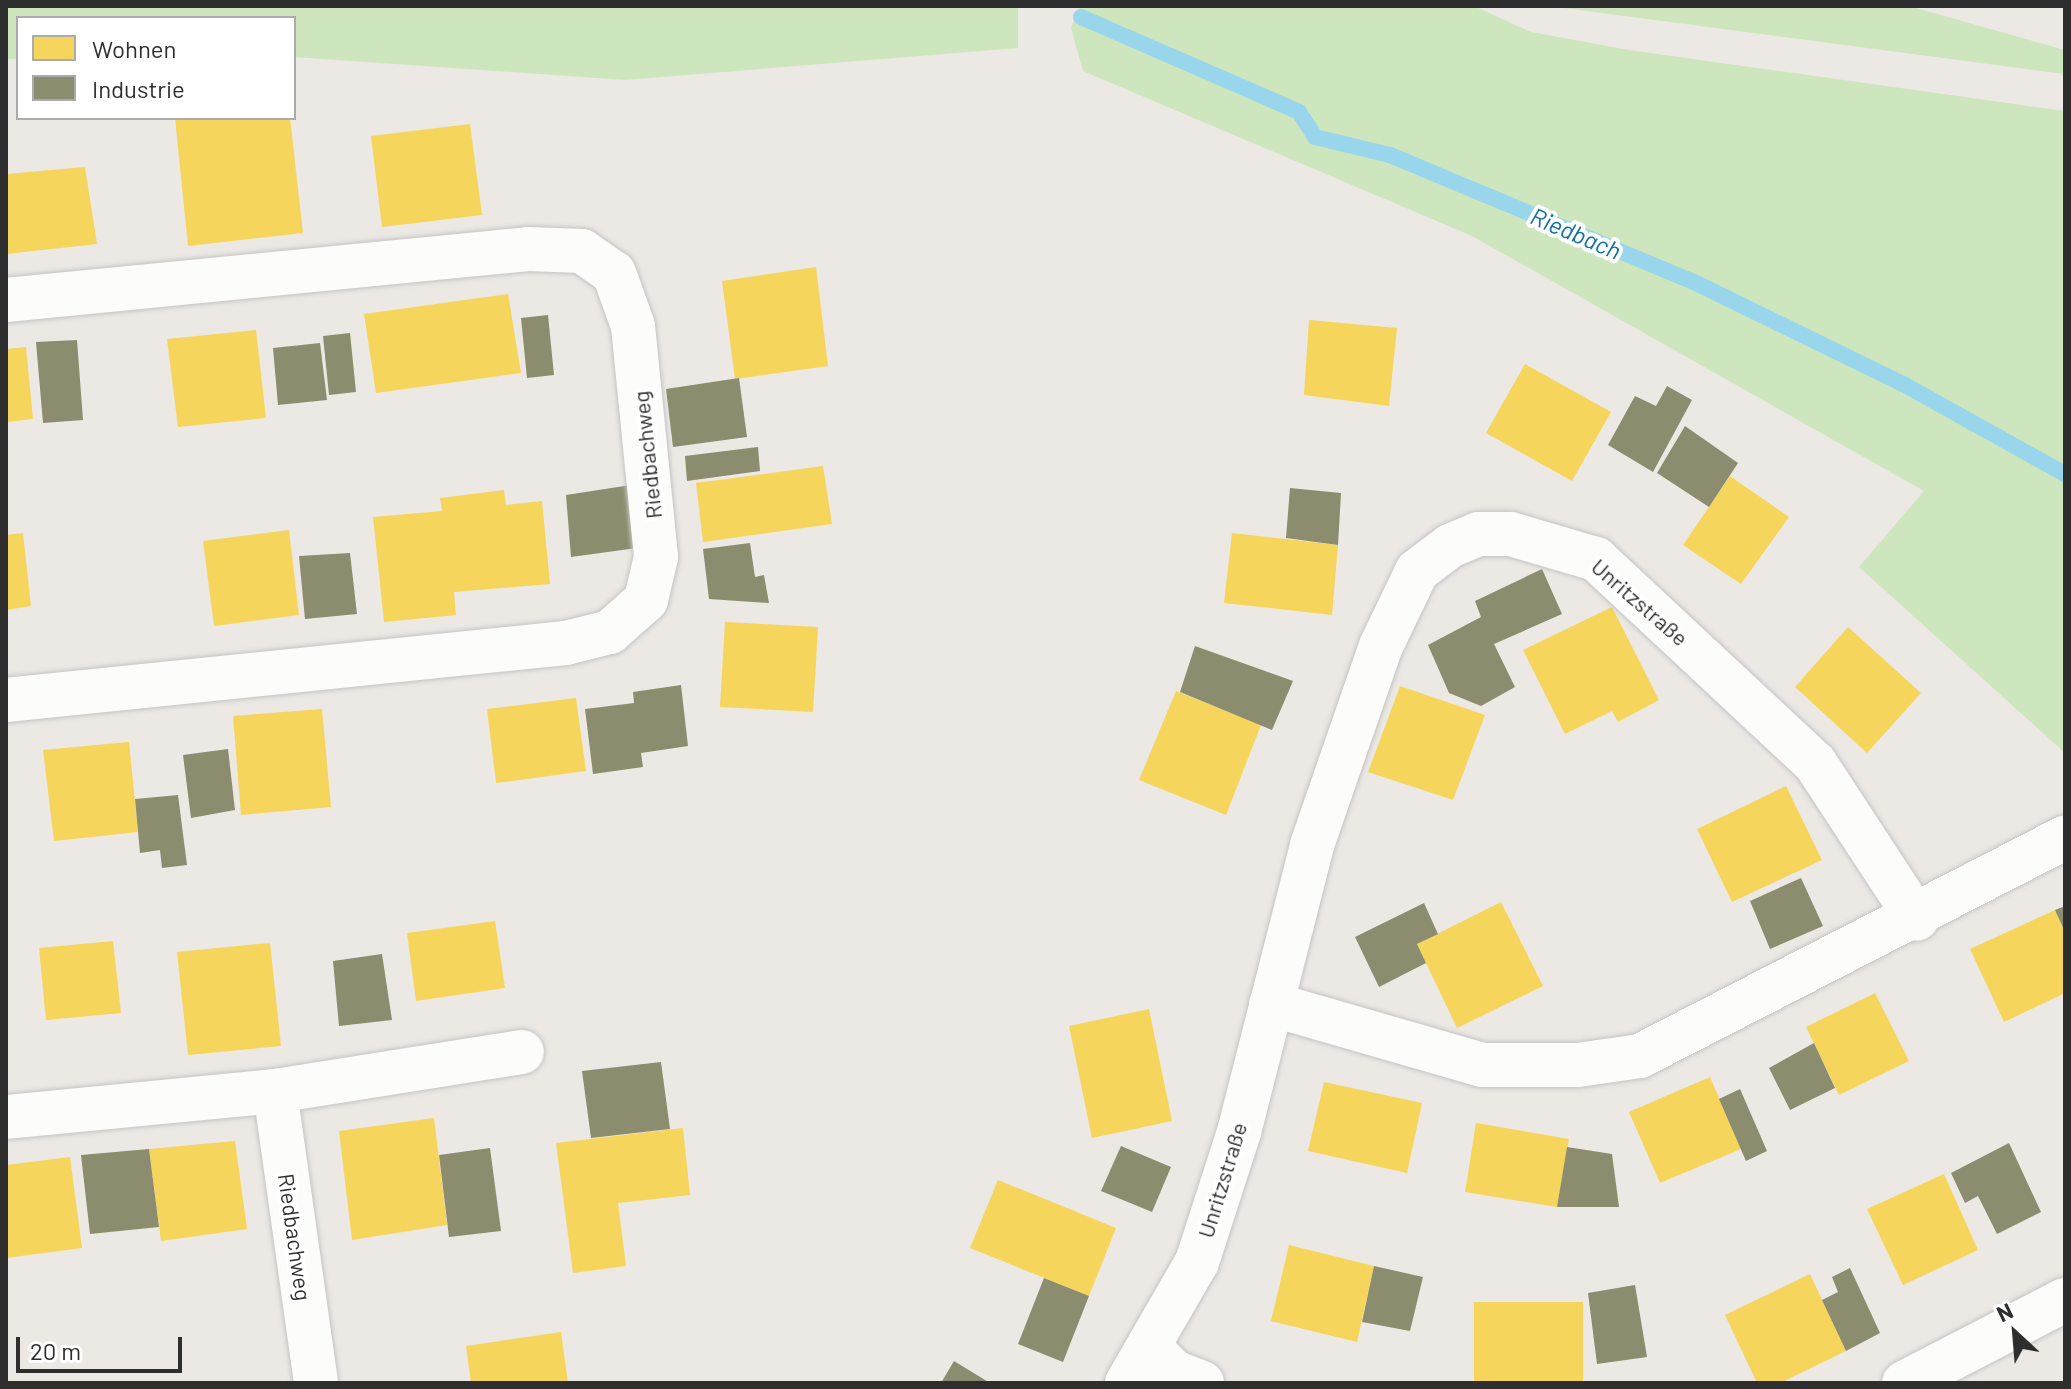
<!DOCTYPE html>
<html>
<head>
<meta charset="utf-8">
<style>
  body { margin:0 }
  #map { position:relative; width:2071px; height:1389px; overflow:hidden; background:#ece8e4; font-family:Barlow,sans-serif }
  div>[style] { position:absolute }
  .green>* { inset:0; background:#cee6be }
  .homes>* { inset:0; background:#f6d55c }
  .industry>* { inset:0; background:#8c8c6e }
  .stream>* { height:16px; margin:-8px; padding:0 8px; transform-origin:8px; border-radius:8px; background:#99d6ec }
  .roads { filter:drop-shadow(0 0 2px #c5c4c5) drop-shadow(0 0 2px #c5c4c5) }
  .minor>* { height:44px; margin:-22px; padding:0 22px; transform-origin:22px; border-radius:22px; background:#fcfcfb }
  span { translate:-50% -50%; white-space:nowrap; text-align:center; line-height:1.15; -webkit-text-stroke:8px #fff; paint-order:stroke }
  .street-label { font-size:22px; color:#2e2e2e }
  .water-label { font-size:24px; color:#0d6fa3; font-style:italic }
  .frame { position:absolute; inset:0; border:8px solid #2e2e2e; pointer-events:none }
  .legend { position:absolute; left:16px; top:16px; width:280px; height:104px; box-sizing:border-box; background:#fff; border:2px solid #ababab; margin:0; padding:10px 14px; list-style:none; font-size:24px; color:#2e2e2e }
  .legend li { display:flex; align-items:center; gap:16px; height:40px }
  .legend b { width:40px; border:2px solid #ababab }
  .north { position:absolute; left:1975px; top:1293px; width:80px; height:80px; -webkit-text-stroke:6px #fff; paint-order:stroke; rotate:334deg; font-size:22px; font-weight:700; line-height:32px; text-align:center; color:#2e2e2e }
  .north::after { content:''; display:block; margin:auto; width:28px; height:36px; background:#2e2e2e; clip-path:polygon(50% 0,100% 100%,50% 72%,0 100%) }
  .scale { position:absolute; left:16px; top:1337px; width:166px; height:36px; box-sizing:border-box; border:4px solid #2e2e2e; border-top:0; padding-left:10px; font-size:24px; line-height:28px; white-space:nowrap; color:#2e2e2e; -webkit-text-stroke:6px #fff; paint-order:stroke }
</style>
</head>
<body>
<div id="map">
  <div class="green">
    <i style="clip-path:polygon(6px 6px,1018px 6px,1018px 48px,625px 80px,294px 57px,294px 18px,18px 18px,18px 59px,6px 59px)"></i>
    <i style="clip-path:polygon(1080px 6px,1474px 6px,1531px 32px,1629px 50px,2065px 111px,2065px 753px,1859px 567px,1924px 491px,1472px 236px,1083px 71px,1071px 28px)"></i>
    <i style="clip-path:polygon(1549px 6px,1909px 6px,2065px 50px,2065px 74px)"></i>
  </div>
  <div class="homes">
    <i style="clip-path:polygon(175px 118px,290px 118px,303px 233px,188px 246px)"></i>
    <i style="clip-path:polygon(470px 124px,482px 215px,382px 227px,371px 136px)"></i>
    <i style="clip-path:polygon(85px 167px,97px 244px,6px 254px,6px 174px)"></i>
    <i style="clip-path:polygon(816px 267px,828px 366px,735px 379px,722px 281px)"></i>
    <i style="clip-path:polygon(508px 294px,521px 373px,376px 393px,364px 314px)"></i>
    <i style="clip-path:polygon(1309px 320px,1397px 328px,1389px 406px,1304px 395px)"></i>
    <i style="clip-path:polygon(256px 330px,266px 418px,178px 427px,167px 339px)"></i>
    <i style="clip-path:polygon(26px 347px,33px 419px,6px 422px,6px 349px)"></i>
    <i style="clip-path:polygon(1525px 364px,1611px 412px,1572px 481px,1486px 433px)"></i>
    <i style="clip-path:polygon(823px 466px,832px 524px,703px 542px,696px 483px)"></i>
    <i style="clip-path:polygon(1730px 476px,1789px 517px,1741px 584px,1683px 545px)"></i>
    <i style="clip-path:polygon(504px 490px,506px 505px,542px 501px,550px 584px,454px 592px,456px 615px,384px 622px,373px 517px,442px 511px,440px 498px)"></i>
    <i style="clip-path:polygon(289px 530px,299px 615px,214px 626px,203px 541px)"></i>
    <i style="clip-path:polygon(23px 533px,31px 606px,6px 610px,6px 535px)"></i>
    <i style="clip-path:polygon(1232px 533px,1338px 545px,1332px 615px,1224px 603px)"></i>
    <i style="clip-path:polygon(1612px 607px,1659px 700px,1618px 722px,1612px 711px,1565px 734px,1523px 650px)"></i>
    <i style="clip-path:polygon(725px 622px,818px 627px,813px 712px,720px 707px)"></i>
    <i style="clip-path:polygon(1848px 627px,1921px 693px,1867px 753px,1795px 687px)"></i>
    <i style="clip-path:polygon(1400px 686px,1485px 715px,1453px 800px,1368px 772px)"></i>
    <i style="clip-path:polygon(1176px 691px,1261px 725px,1226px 815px,1139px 780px)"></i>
    <i style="clip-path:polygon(576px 698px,586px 771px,496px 783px,487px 709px)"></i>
    <i style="clip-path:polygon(322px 709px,331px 807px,241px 815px,233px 716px)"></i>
    <i style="clip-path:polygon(129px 742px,138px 832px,54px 841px,43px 750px)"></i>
    <i style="clip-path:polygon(1786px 786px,1822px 860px,1732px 902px,1697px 829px)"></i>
    <i style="clip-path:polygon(1501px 902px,1543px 986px,1457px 1028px,1417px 944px)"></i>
    <i style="clip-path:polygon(2055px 910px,2065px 932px,2065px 993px,2004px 1022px,1970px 949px)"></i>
    <i style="clip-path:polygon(495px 921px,505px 988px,416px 1001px,407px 933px)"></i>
    <i style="clip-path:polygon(113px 941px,121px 1013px,46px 1020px,39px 948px)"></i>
    <i style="clip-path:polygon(270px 943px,281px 1046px,188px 1055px,177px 952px)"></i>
    <i style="clip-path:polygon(1875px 993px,1909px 1061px,1839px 1095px,1806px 1027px)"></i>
    <i style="clip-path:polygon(1149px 1009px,1172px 1121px,1092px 1138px,1069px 1026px)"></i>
    <i style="clip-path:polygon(1710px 1077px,1741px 1149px,1660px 1183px,1629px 1112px)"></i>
    <i style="clip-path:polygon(1324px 1082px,1422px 1103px,1407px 1173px,1308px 1151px)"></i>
    <i style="clip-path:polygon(434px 1118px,447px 1225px,352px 1240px,339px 1131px)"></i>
    <i style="clip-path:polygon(1476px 1123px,1569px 1139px,1557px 1207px,1465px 1192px)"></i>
    <i style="clip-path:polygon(683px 1128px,690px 1195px,618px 1203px,626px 1266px,573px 1273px,556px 1143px)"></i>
    <i style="clip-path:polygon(235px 1141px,247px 1229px,161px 1241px,149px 1149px)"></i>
    <i style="clip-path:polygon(70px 1157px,82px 1248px,6px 1258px,6px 1165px)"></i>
    <i style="clip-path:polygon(1944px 1174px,1978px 1250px,1903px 1285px,1867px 1209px)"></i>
    <i style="clip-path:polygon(998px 1180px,1116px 1228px,1089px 1296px,970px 1248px)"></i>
    <i style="clip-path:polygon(1289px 1245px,1374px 1266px,1357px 1342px,1271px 1321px)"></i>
    <i style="clip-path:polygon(1810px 1274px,1846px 1351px,1780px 1383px,1757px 1383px,1725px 1315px)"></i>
    <i style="clip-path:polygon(1474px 1302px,1583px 1302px,1583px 1383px,1474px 1383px)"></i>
    <i style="clip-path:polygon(561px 1332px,568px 1383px,471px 1383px,466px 1346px)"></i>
  </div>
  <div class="industry">
    <i style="clip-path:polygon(548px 315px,554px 375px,527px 378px,521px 318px)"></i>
    <i style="clip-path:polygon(350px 333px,356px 392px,329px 395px,323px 336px)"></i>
    <i style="clip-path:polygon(77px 340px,83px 420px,43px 423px,36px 342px)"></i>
    <i style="clip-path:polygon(320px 343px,327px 400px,278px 405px,273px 348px)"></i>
    <i style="clip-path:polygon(739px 378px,747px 437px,673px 447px,666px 389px)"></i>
    <i style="clip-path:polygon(1667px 386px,1692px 400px,1653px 472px,1608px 445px,1635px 396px,1656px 406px)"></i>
    <i style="clip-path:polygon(1685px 426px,1738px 463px,1709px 507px,1657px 473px)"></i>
    <i style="clip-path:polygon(758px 447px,760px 471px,687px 481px,685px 456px)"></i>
    <i style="clip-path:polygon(631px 485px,637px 548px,571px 557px,566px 495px)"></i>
    <i style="clip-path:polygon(1290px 488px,1341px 493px,1338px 545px,1286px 538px)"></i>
    <i style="clip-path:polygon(750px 543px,755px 577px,764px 575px,769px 603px,709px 599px,703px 549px)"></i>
    <i style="clip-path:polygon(350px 553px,357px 614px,305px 619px,299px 556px)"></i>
    <i style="clip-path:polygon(1542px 569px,1562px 614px,1494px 644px,1515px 687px,1481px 706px,1449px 693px,1428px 645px,1481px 617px,1475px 601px)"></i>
    <i style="clip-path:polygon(1195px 646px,1293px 681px,1272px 730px,1180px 692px)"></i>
    <i style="clip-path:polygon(681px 685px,688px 746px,641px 753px,643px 767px,593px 774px,585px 709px,634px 703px,633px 692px)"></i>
    <i style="clip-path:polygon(228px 749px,235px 810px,191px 818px,183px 755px)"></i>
    <i style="clip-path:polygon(178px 795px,187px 865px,162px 868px,160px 850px,140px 853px,135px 799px)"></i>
    <i style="clip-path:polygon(1801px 878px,1823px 926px,1770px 949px,1750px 901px)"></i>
    <i style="clip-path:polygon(1424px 903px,1438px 934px,1417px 944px,1426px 963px,1379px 987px,1355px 937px)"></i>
    <i style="clip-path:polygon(2065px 906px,2065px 932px,2055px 910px)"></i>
    <i style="clip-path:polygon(382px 954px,392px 1020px,339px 1026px,333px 961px)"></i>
    <i style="clip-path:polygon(1814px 1043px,1835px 1088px,1790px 1110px,1769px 1068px)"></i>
    <i style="clip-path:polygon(661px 1062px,670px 1129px,591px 1138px,582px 1071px)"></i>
    <i style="clip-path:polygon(1740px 1089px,1767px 1151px,1746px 1161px,1719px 1099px)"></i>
    <i style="clip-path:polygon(2009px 1143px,2041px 1212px,1997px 1234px,1978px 1196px,1965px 1203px,1951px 1173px)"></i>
    <i style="clip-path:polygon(1121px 1146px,1171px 1167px,1152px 1212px,1101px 1191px)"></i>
    <i style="clip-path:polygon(1567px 1147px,1612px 1154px,1619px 1207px,1557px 1207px)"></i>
    <i style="clip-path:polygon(490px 1148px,501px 1231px,449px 1237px,439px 1155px)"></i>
    <i style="clip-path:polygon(149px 1149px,159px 1227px,90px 1234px,81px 1155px)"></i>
    <i style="clip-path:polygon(1374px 1266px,1423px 1277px,1410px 1331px,1362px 1322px)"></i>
    <i style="clip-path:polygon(1850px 1268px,1880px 1333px,1846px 1351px,1822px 1300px,1838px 1292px,1832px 1277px)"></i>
    <i style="clip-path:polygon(1044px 1278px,1089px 1296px,1063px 1362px,1018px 1344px)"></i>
    <i style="clip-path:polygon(1635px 1285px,1647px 1357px,1597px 1364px,1588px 1293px)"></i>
    <i style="clip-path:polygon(954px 1361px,990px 1383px,941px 1383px)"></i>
  </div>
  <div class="stream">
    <i style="left:1081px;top:17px;width:238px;rotate:23.5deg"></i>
    <i style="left:1299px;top:112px;width:30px;rotate:57deg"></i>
    <i style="left:1315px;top:137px;width:77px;rotate:13.5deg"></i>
    <i style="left:1390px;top:155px;width:334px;rotate:22.7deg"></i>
    <i style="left:1698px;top:284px;width:230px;rotate:26deg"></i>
    <i style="left:1905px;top:385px;width:183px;rotate:29.1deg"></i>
  </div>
  <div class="roads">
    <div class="minor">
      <i style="left:6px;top:300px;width:525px;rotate:-5.57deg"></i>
      <i style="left:529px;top:249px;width:53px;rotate:2.2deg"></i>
      <i style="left:582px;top:251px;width:39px;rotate:35deg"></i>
      <i style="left:614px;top:273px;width:56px;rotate:70.3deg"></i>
      <i style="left:633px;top:326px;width:232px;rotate:84.3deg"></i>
      <i style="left:656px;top:557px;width:44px;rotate:103.1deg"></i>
      <i style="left:646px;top:600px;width:48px;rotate:138.4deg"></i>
      <i style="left:610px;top:632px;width:45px;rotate:166deg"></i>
      <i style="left:566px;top:643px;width:563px;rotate:174.19deg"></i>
      <i style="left:1271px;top:1004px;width:220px;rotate:16.1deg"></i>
      <i style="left:1482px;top:1065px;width:96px"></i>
      <i style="left:1578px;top:1065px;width:63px;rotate:-8.3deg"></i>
      <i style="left:1640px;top:1056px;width:478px;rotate:-27.2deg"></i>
      <i style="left:275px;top:1091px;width:295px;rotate:82deg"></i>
      <i style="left:6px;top:1117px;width:270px;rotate:-5.5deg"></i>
      <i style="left:275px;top:1091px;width:250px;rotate:-9deg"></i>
      <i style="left:1150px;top:1348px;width:34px;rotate:45deg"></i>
      <i style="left:1174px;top:1372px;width:30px;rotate:21deg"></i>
      <i style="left:1127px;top:1383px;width:140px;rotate:-60deg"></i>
      <i style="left:1197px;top:1262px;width:137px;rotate:-72.1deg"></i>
      <i style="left:1239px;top:1132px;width:296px;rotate:-75.7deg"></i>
      <i style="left:1312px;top:845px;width:211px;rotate:-70.9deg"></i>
      <i style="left:1381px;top:646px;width:83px;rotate:-64.4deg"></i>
      <i style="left:1417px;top:571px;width:41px;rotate:-37.1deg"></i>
      <i style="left:1450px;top:546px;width:30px;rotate:-23deg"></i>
      <i style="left:1478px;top:534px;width:33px"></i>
      <i style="left:1511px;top:534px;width:89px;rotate:16.4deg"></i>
      <i style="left:1596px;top:559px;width:299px;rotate:43deg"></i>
      <i style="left:1815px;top:763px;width:186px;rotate:56.8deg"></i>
      <i style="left:1904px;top:1383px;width:181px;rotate:-27.3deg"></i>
    </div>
  </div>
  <div class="street-label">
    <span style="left:647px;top:455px;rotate:-96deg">Riedbachweg</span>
    <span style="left:1640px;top:602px;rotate:41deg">Unritzstraße</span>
    <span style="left:1222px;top:1180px;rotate:-73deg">Unritzstraße</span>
    <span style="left:295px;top:1237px;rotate:82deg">Riedbachweg</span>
  </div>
  <div class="water-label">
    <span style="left:1576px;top:233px;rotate:23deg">Riedbach</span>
  </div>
  <div class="frame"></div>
  <ul class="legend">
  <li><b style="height:22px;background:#f6d55c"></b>Wohnen</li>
  <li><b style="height:22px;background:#8c8c6e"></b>Industrie</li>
  </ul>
  <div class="north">N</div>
  <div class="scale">20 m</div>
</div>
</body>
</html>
